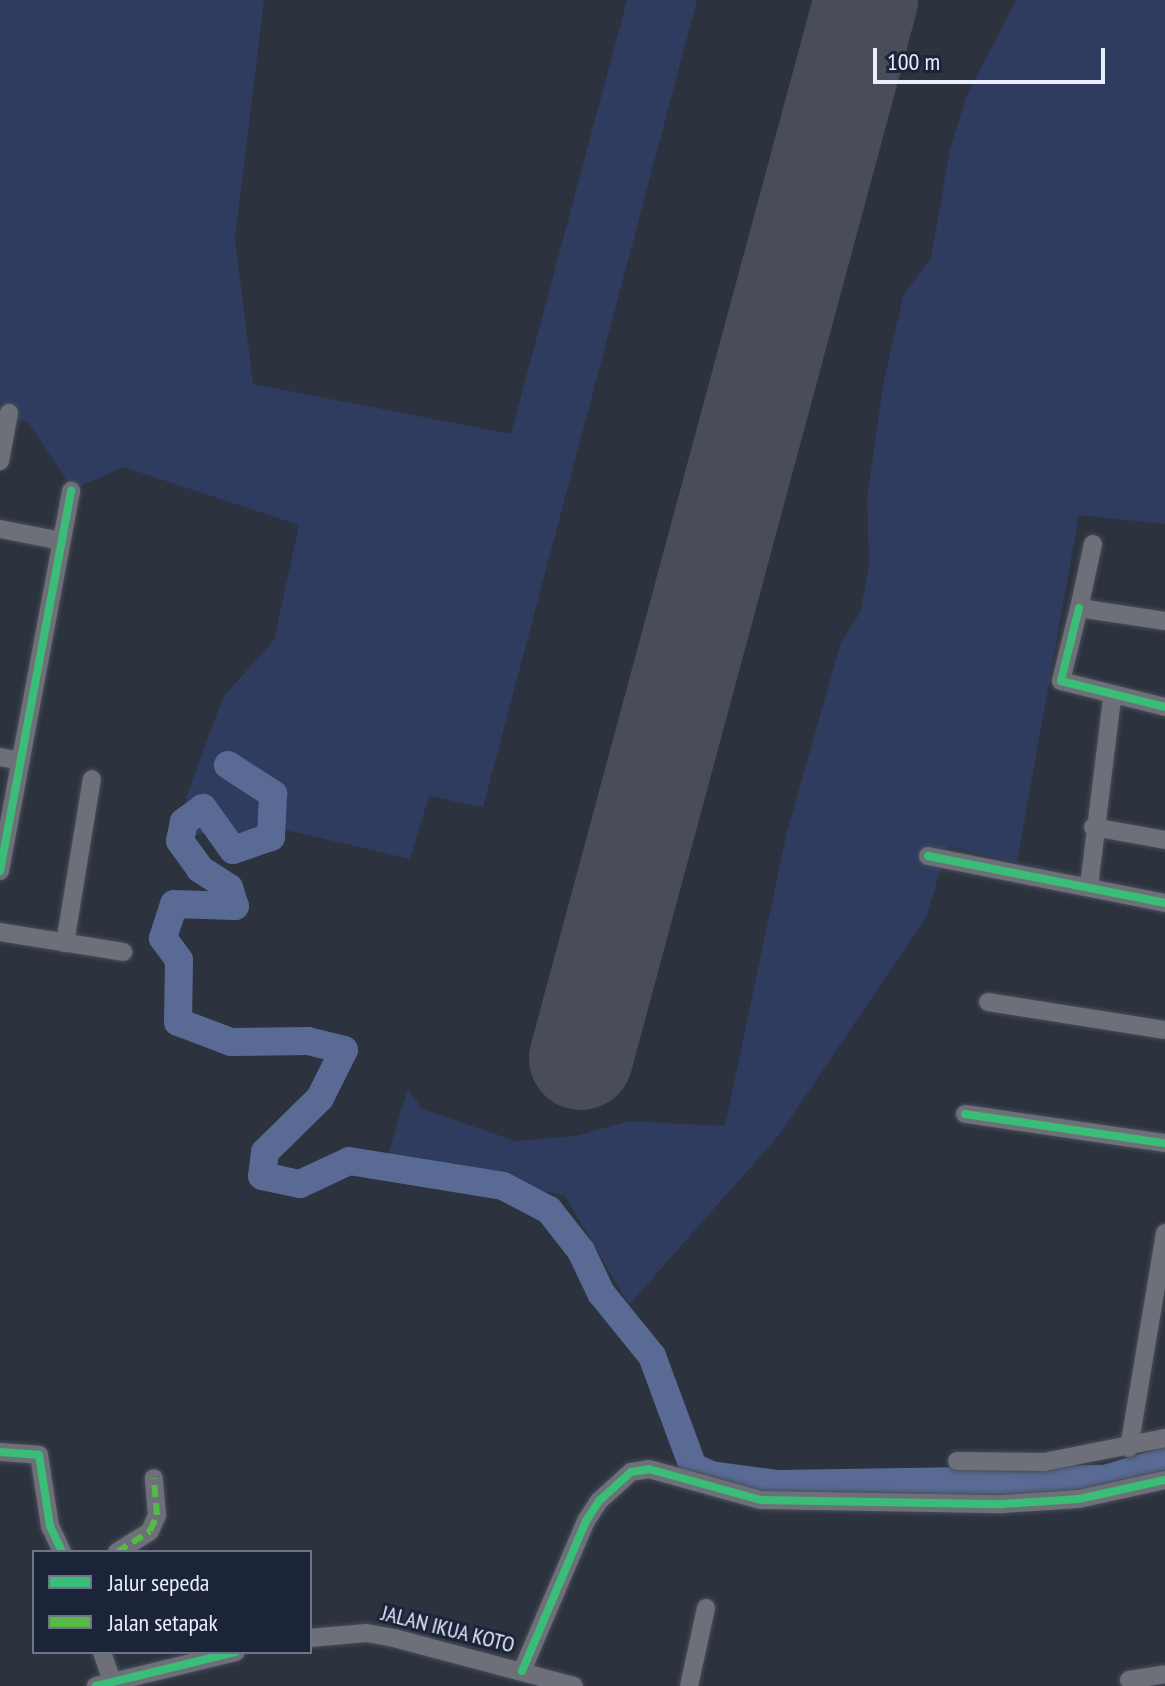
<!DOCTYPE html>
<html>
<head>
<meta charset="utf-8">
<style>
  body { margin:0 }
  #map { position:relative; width:1165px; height:1686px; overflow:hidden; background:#2c323e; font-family:"PT Sans Narrow",sans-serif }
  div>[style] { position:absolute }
  .green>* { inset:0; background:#2f3c60 }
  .river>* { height:28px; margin:-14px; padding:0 14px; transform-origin:14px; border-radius:14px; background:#596a94 }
  .runway>* { height:104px; margin:-52px; padding:0 52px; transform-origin:52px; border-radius:52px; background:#484d58 }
  .roads { filter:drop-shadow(0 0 2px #484d57) drop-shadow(0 0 2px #484d57) }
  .minor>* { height:18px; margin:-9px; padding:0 9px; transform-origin:9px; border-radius:9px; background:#6d7078 }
  .quiet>* { height:6px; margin-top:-3px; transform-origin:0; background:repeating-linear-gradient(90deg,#58b947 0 12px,transparent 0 18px) }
  .cycleway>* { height:8px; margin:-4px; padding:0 4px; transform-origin:4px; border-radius:4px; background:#3abd76 }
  span { translate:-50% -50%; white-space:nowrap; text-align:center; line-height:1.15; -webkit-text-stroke:6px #1c243a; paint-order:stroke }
  .street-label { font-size:22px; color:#e8eefd }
  .legend { position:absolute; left:32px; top:1550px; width:280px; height:104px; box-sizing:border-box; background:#1c243a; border:2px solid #6e7588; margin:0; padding:10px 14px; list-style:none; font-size:24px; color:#e8eefd }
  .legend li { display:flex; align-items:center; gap:16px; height:40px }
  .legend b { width:40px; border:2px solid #6e7588 }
  .scale { position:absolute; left:873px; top:48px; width:232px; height:36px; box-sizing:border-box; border:4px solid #e8eefd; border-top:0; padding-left:10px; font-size:24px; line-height:28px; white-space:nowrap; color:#e8eefd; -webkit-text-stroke:6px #1c243a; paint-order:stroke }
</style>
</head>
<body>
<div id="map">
  <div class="green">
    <i style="clip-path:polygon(0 0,264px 0,235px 239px,253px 384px,511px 434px,627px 0,697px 0,483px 807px,429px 796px,410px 859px,282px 829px,194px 835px,186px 798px,223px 697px,274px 640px,299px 525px,124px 467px,73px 489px,28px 422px,0 416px)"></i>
    <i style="clip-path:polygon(1016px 0,1165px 0,1165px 524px,1079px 515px,1017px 862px,947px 846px,927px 916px,779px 1135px,629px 1305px,565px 1196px,388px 1154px,408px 1089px,422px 1109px,515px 1141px,576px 1136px,629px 1121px,725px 1126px,786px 836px,841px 642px,860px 613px,869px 566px,867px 497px,884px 381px,903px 296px,931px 258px,950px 150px,966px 97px)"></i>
  </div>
  <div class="river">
    <i style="left:228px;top:765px;width:54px;rotate:32.8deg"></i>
    <i style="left:273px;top:794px;width:43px;rotate:92.7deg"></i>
    <i style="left:271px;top:837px;width:40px;rotate:161.1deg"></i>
    <i style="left:233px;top:850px;width:52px;rotate:-125.5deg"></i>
    <i style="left:203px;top:808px;width:24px;rotate:144deg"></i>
    <i style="left:184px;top:822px;width:19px;rotate:102deg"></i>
    <i style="left:180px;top:841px;width:34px;rotate:54deg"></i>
    <i style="left:200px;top:869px;width:35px;rotate:33deg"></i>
    <i style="left:229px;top:888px;width:19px;rotate:72deg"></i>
    <i style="left:235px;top:906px;width:61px;rotate:-178.1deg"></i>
    <i style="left:174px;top:904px;width:36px;rotate:108deg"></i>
    <i style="left:163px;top:938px;width:27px;rotate:54deg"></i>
    <i style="left:179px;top:960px;width:62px;rotate:90.9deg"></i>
    <i style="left:178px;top:1022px;width:57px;rotate:20.7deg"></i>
    <i style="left:231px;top:1042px;width:77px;rotate:-0.7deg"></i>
    <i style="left:308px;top:1041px;width:37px;rotate:14deg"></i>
    <i style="left:344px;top:1050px;width:54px;rotate:116.6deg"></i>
    <i style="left:320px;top:1098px;width:77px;rotate:135.5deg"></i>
    <i style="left:265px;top:1152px;width:24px;rotate:97deg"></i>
    <i style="left:262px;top:1176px;width:39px;rotate:12deg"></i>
    <i style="left:300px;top:1184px;width:54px;rotate:-25.1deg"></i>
    <i style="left:349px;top:1161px;width:156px;rotate:9.2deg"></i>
    <i style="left:503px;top:1186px;width:52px;rotate:27.6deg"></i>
    <i style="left:549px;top:1210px;width:52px;rotate:52deg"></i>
    <i style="left:581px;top:1251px;width:47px;rotate:64.5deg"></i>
    <i style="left:601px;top:1293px;width:81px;rotate:51deg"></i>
    <i style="left:652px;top:1356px;width:118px;rotate:69.7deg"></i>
    <i style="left:693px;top:1467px;width:20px;rotate:24deg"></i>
    <i style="left:711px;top:1475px;width:67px;rotate:7.8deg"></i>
    <i style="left:777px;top:1484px;width:328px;rotate:-0.9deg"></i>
    <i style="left:1105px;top:1479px;width:63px;rotate:-16.7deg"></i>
  </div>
  <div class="runway">
    <i style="left:581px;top:1058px;width:1096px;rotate:-74.92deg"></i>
  </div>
  <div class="roads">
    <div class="minor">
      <i style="left:0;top:461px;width:49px;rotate:-79.4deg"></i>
      <i style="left:0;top:529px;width:62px;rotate:11.1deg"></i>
      <i style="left:1093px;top:544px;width:66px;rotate:102.3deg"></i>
      <i style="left:1079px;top:608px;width:87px;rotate:8.6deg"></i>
      <i style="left:1079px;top:608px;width:75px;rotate:103.9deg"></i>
      <i style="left:1061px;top:681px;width:107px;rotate:14deg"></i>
      <i style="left:0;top:757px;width:20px;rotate:11deg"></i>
      <i style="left:1093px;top:827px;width:73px;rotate:10.2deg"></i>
      <i style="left:928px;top:856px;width:242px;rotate:11.2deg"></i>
      <i style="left:0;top:871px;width:387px;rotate:-79.4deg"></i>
      <i style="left:1089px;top:886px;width:189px;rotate:-83deg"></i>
      <i style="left:0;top:932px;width:125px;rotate:9.2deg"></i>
      <i style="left:65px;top:943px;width:166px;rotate:-80.7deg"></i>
      <i style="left:988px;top:1002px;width:179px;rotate:9deg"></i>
      <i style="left:965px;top:1114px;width:202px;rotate:8.3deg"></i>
      <i style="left:1129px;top:1448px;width:218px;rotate:-80.5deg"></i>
      <i style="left:0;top:1452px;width:39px;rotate:4deg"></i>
      <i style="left:39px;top:1455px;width:72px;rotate:81.2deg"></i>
      <i style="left:50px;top:1526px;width:29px;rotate:65deg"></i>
      <i style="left:957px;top:1461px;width:87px;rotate:0.7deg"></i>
      <i style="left:1044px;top:1462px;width:123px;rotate:-11.2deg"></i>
      <i style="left:117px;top:1552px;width:39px;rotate:-32deg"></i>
      <i style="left:150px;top:1531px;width:17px;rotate:-66deg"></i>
      <i style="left:157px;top:1515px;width:37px;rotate:-95deg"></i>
      <i style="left:310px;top:1638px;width:56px;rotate:-5.1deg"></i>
      <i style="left:366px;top:1633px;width:28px;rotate:10deg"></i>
      <i style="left:394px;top:1638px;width:186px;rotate:14.9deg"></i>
      <i style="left:102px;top:1652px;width:31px;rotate:71deg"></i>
      <i style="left:522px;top:1671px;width:163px;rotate:-66.9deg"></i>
      <i style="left:586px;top:1521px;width:24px;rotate:-57deg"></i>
      <i style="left:599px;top:1501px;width:43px;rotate:-42.2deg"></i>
      <i style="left:631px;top:1472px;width:18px;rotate:-9deg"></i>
      <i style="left:649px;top:1469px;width:116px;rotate:15.5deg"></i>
      <i style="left:761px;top:1500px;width:241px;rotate:1deg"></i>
      <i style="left:1002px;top:1504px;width:77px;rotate:-3.7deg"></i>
      <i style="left:1079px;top:1499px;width:88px;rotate:-12.5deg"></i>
      <i style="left:1129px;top:1680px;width:36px;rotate:-9deg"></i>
      <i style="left:96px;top:1686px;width:144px;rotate:-13.7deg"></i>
      <i style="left:689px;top:1686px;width:80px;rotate:-77.7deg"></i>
    </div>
  </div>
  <div class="quiet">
    <i style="left:117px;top:1552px;width:39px;rotate:-32deg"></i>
    <i style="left:150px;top:1531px;width:17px;rotate:-66deg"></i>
    <i style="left:157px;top:1515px;width:37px;rotate:-95deg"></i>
  </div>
  <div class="cycleway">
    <i style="left:1079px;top:608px;width:75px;rotate:103.9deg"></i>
    <i style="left:1061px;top:681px;width:107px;rotate:14deg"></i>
    <i style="left:928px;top:856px;width:242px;rotate:11.2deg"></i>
    <i style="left:0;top:871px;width:387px;rotate:-79.4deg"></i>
    <i style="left:965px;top:1114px;width:202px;rotate:8.3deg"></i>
    <i style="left:0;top:1452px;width:39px;rotate:4deg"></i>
    <i style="left:39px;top:1455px;width:72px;rotate:81.2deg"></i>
    <i style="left:50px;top:1526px;width:29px;rotate:65deg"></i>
    <i style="left:522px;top:1671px;width:163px;rotate:-66.9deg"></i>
    <i style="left:586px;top:1521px;width:24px;rotate:-57deg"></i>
    <i style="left:599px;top:1501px;width:43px;rotate:-42.2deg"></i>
    <i style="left:631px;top:1472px;width:18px;rotate:-9deg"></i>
    <i style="left:649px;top:1469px;width:116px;rotate:15.5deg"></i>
    <i style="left:761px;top:1500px;width:241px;rotate:1deg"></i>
    <i style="left:1002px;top:1504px;width:77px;rotate:-3.7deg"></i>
    <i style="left:1079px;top:1499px;width:88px;rotate:-12.5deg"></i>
    <i style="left:96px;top:1686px;width:144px;rotate:-13.7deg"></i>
  </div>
  <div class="street-label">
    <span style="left:448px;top:1629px;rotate:14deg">JALAN IKUA KOTO</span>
  </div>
  <ul class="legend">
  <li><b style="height:10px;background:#3abd76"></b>Jalur sepeda</li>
  <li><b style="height:10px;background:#58b947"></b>Jalan setapak</li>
  </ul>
  <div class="scale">100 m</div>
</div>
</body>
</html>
